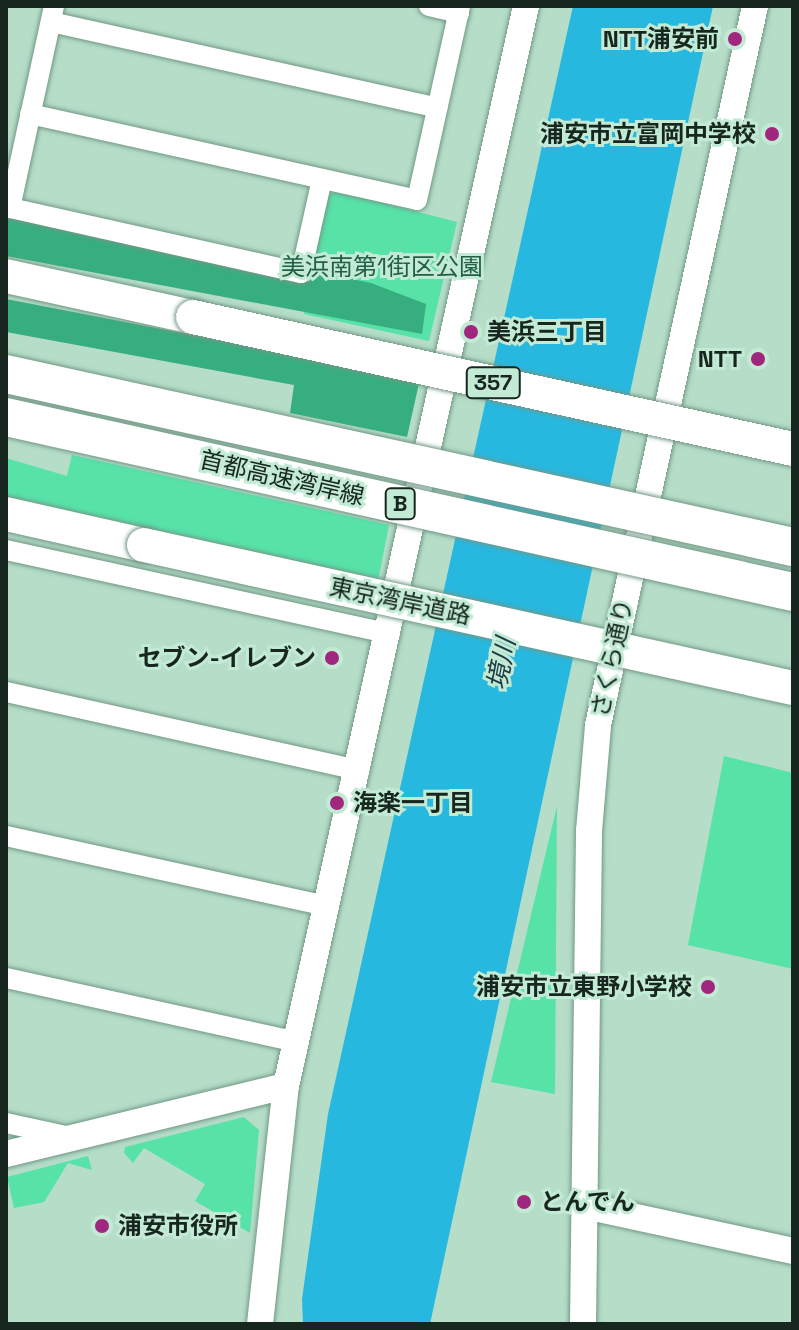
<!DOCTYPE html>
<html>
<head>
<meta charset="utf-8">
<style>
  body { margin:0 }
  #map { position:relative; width:799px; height:1330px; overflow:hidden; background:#b5ddc8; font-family:"Space Grotesk","Noto Sans JP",sans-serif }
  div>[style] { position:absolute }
  .green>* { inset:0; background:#57e2a8 }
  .forest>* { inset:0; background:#37ae7f }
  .water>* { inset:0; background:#27b8e0 }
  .roads { filter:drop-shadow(0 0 2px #729885) drop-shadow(0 0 2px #729885) }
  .minor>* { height:20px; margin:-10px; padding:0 10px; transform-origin:10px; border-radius:10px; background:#fff }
  .tertiary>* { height:26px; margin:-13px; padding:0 13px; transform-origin:13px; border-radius:13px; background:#fff }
  .trunk>* { height:34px; margin:-17px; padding:0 17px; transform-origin:17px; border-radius:17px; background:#fff }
  .bridges { filter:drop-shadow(0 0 2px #729885) drop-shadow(0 0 2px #729885) }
  .trunk-bridge>* { height:34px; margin:-17px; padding:0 17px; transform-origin:17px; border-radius:17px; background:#fff }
  .motorway-bridge>* { height:38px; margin:-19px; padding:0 19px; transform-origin:19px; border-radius:19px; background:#fff }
  .dots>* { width:22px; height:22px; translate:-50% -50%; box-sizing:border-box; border:4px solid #c2ead5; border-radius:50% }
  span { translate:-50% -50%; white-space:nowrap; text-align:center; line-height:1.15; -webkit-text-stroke:6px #c2ead5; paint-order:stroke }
  .shield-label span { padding:2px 6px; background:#c2ead5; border:2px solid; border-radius:6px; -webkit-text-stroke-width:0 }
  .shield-label { font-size:22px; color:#17261e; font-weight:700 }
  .poi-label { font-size:24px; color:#17261e; font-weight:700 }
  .right { translate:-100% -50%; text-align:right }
  .left { translate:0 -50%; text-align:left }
  .park-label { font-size:24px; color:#225f45 }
  .street-label { font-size:24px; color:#17261e }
  .water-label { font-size:26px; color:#1d3943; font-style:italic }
  .frame { position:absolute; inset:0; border:8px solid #17261e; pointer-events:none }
</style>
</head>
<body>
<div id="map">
  <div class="green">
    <i style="clip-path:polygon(337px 191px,457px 222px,429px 341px,304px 314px,326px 197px)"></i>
    <i style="clip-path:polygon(72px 455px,389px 525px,378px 581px,6px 503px,6px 458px,67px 476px)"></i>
    <i style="clip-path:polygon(724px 756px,793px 773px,793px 969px,688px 945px)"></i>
    <i style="clip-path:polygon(557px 806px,555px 1094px,491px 1082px)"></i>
    <i style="clip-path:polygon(244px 1117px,259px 1130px,250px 1233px,195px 1201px,205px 1184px,144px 1148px,133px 1163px,124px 1153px,125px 1147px)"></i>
    <i style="clip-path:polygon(88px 1156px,92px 1170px,68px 1163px,44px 1202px,14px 1208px,7px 1177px)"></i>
  </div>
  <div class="forest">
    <i style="clip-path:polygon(6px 207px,371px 283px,426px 304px,422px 334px,6px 256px)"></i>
    <i style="clip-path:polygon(6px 299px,420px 379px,407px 437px,290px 413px,294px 385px,6px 332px)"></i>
  </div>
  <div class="water">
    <i style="clip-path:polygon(573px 6px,713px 6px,430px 1324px,303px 1324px,302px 1299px,328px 1114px)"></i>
  </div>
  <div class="roads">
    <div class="minor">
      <i style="left:429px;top:6px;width:31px;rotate:13deg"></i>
      <i style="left:51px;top:22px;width:396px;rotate:12.5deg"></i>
      <i style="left:30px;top:114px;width:396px;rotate:12.5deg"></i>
      <i style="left:417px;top:200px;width:199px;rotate:-77.5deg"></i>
      <i style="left:6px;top:207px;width:302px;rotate:12.6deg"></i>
      <i style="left:301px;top:273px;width:96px;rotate:-77.4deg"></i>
      <i style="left:10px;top:208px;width:207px;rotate:-77.7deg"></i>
      <i style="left:6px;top:550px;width:393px;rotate:12.3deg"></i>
      <i style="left:6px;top:692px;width:362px;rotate:12.5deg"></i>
      <i style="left:6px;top:836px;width:330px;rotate:12.3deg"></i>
      <i style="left:6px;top:978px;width:298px;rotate:12.4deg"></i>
      <i style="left:6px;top:1123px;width:66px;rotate:12.3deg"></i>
    </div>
    <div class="tertiary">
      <i style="left:6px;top:1154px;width:288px;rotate:-13.7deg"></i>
      <i style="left:585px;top:1206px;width:213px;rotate:12.2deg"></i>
      <i style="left:260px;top:1324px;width:239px;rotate:-83.8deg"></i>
      <i style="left:286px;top:1086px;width:1106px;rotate:-77.47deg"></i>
      <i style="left:583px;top:1324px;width:493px;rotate:-89.3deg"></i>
      <i style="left:589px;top:831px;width:106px;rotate:-85.1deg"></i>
      <i style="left:598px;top:725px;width:736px;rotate:-77.68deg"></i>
    </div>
    <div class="trunk">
      <i style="left:6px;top:276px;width:191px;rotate:12.4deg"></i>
      <i style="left:6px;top:514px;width:141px;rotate:12.7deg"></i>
    </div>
  </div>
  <div class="bridges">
    <div class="trunk-bridge">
      <i style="left:193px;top:317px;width:614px;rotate:12.41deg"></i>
      <i style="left:144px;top:545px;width:665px;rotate:12.43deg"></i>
    </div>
    <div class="motorway-bridge">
      <i style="left:6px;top:374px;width:806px;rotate:12.4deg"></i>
      <i style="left:6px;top:417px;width:806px;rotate:12.54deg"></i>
    </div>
  </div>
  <div class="dots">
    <i style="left:735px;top:39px;background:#a1267d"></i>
    <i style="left:772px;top:134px;background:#a1267d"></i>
    <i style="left:471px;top:332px;background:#a1267d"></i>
    <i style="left:758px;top:359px;background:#a1267d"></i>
    <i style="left:332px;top:658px;background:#a1267d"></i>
    <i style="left:337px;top:803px;background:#a1267d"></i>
    <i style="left:708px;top:987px;background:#a1267d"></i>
    <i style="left:524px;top:1202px;background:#a1267d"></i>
    <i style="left:102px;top:1226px;background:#a1267d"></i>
  </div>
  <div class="shield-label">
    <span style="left:493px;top:383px">357</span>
    <span style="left:400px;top:504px">B</span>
  </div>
  <div class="poi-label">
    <span class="right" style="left:719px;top:39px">NTT浦安前</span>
    <span class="right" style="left:756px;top:134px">浦安市立富岡中学校</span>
    <span class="left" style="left:487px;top:332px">美浜三丁目</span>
    <span class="right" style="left:742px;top:359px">NTT</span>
    <span class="right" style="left:316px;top:658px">セブン-イレブン</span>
    <span class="left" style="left:353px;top:803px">海楽一丁目</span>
    <span class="right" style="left:692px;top:987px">浦安市立東野小学校</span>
    <span class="left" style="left:540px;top:1202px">とんでん</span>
    <span class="left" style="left:118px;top:1226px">浦安市役所</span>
  </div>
  <div class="park-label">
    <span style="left:382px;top:267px">美浜南第1街区公園</span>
  </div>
  <div class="street-label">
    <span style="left:282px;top:478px;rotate:13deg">首都高速湾岸線</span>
    <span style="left:400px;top:601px;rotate:12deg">東京湾岸道路</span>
    <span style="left:612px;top:658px;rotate:-78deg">さくら通り</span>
  </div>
  <div class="water-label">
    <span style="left:502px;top:664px;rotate:-79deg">境川</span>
  </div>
  <div class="frame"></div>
</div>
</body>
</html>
